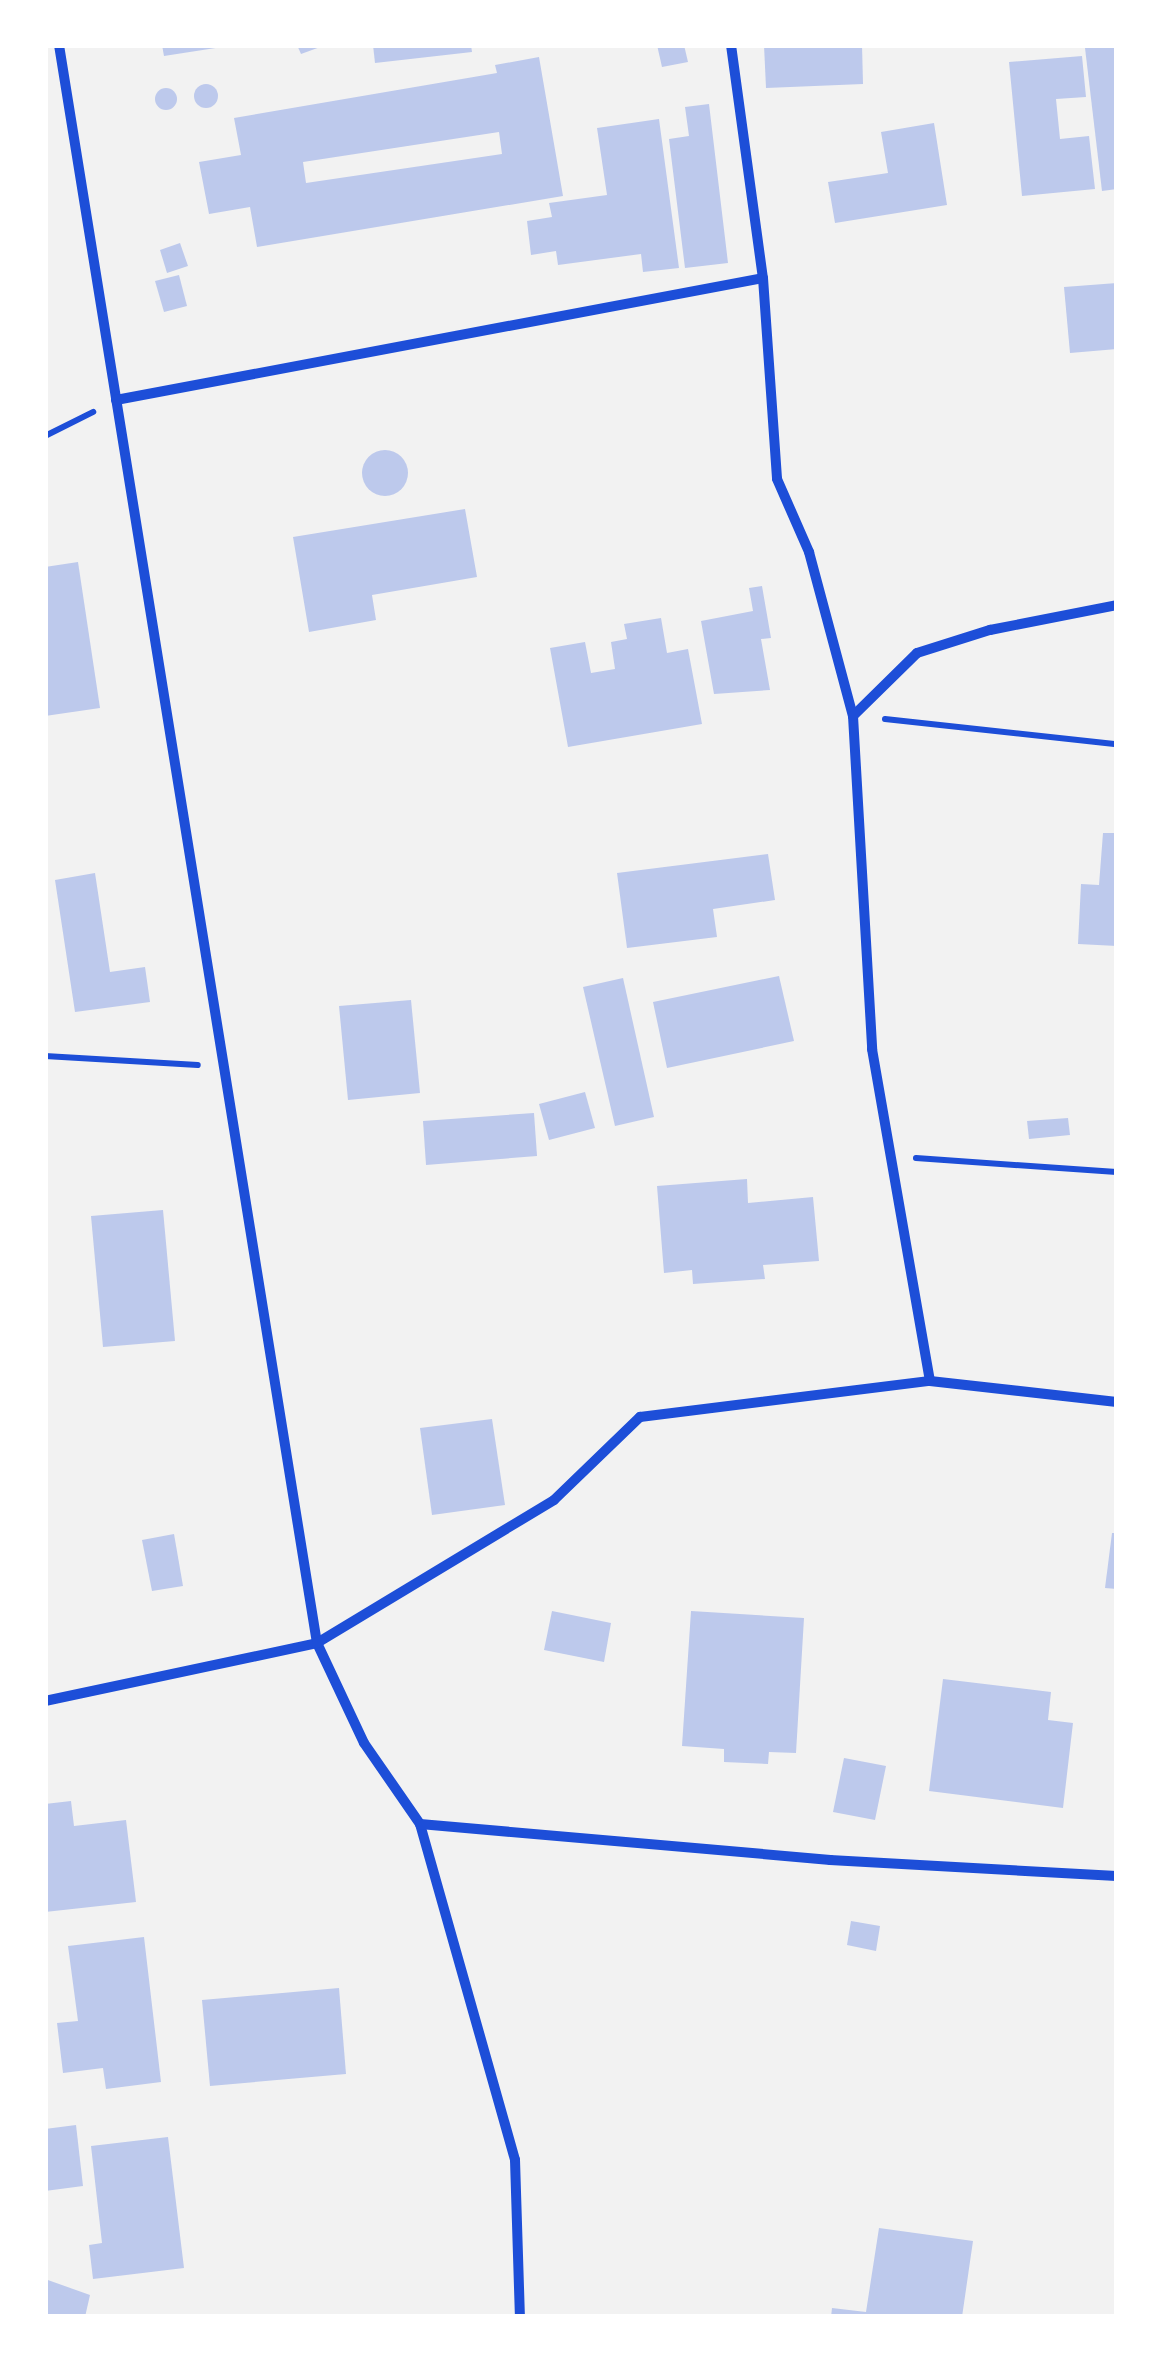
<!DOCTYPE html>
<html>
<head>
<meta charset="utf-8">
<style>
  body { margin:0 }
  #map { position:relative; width:1162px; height:2362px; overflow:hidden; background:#f2f2f2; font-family:"Zilla Slab",serif }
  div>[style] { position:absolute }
  .building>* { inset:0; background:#bdc9ec }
  .round { border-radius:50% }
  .path>* { height:6px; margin:-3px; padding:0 3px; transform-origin:3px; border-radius:3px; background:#1d4ed8 }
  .minor>* { height:10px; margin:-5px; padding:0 5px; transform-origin:5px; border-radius:5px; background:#1d4ed8 }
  span { translate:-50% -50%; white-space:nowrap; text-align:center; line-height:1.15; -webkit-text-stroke:8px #fff; paint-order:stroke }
  .frame { position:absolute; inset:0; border:48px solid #fff; pointer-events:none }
</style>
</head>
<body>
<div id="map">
  <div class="building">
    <i style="clip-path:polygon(162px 45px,222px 45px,222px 47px,164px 56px)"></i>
    <i style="clip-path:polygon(297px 45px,323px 45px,323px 46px,301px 54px)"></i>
    <i style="clip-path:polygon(373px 45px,471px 45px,472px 52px,375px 63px)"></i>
    <i style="clip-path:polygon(657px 45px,684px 45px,688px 62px,662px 67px)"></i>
    <i style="clip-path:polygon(764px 45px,862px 45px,863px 84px,766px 88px)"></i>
    <i style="clip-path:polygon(1117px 45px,1117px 189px,1102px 191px,1085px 48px)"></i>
    <i style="clip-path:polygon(1082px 56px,1086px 97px,1056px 99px,1060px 139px,1089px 136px,1095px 189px,1022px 196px,1009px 62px)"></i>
    <i style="clip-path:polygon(evenodd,539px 57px,563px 196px,257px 247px,250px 207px,209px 214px,199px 162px,241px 155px,234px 118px,497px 73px,495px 65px,539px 57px,499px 132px,502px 154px,306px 183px,303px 162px,499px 132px)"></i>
    <i class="round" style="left:194px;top:84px;width:24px;height:24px"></i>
    <i class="round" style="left:155px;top:88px;width:22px;height:22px"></i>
    <i style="clip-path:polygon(709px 104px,728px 263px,685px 268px,669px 139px,689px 136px,685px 107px)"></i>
    <i style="clip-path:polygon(659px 119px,679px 268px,643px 272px,641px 254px,558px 265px,556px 251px,531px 255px,527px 221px,552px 217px,549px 203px,607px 195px,597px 128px)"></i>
    <i style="clip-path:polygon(934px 123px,947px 205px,835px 223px,828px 182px,888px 173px,881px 132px)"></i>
    <i style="clip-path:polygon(180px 243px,188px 266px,167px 273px,160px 250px)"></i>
    <i style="clip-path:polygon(179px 275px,187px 306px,164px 312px,155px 281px)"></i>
    <i style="clip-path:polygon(1117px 283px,1117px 349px,1070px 353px,1064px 287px)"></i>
    <i class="round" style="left:362px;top:450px;width:46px;height:46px"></i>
    <i style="clip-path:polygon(465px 509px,477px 577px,372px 595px,376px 620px,309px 632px,293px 537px)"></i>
    <i style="clip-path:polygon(78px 562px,100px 708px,45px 716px,45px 567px)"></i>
    <i style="clip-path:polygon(762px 586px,771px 638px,761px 639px,770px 690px,714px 694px,701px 621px,753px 611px,749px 588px)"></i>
    <i style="clip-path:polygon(661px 618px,667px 653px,688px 649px,702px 724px,568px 747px,550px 648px,585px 642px,591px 673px,615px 669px,611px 642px,627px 639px,624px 624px)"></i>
    <i style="clip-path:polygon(1103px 833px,1117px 833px,1117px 946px,1078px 944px,1081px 884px,1099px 885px)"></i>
    <i style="clip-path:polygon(768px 854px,775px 900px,713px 909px,717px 937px,627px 948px,617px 873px)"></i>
    <i style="clip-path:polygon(95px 873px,110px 972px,145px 967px,150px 1002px,75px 1012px,55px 880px)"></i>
    <i style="clip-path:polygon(779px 976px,794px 1041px,667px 1068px,653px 1002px)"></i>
    <i style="clip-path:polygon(623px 978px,654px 1117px,615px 1126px,583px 987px)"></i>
    <i style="clip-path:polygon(411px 1000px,420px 1093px,348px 1100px,339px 1006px)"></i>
    <i style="clip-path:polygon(585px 1092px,595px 1128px,549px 1140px,539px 1104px)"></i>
    <i style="clip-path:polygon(534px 1113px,537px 1156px,426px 1165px,423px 1121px)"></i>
    <i style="clip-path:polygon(1068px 1118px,1070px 1135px,1029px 1139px,1027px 1121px)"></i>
    <i style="clip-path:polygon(747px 1179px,748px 1203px,813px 1197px,819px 1261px,763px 1265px,765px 1279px,693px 1284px,692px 1270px,664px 1273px,657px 1186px)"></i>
    <i style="clip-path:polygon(163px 1210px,175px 1341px,103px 1347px,91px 1216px)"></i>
    <i style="clip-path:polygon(492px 1419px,505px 1505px,432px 1515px,420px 1428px)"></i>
    <i style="clip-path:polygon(1112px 1533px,1117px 1533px,1117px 1589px,1105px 1588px)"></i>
    <i style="clip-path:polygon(174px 1534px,183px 1586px,152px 1591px,142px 1540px)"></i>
    <i style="clip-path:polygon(552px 1611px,611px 1623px,604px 1662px,544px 1650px)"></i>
    <i style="clip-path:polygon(691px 1611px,804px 1618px,796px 1753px,769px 1752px,768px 1764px,724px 1762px,724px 1749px,682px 1746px)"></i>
    <i style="clip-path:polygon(943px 1679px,1051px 1692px,1048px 1720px,1073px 1723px,1063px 1808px,929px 1791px)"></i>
    <i style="clip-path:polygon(844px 1758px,886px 1766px,875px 1820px,833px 1812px)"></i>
    <i style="clip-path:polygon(71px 1801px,74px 1826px,126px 1820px,136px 1902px,45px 1912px,45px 1804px)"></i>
    <i style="clip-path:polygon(851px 1921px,880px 1926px,876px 1951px,847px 1945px)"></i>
    <i style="clip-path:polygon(144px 1937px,161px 2082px,106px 2089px,103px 2068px,63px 2073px,57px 2023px,78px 2021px,68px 1946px)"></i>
    <i style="clip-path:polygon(339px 1988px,346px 2074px,210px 2086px,202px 2000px)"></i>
    <i style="clip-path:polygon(76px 2125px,83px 2186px,45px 2191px,45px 2129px)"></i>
    <i style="clip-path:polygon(168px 2137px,184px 2268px,93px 2279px,89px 2245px,102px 2243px,91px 2146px)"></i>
    <i style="clip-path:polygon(879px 2228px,973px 2241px,962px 2317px,831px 2317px,832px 2308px,866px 2312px)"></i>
    <i style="clip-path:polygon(45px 2279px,90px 2295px,85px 2317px,45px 2317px)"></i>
  </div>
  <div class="path">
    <i style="left:45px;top:436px;width:54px;rotate:-26.6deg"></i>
    <i style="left:885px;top:719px;width:233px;rotate:6.2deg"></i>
    <i style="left:45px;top:1056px;width:153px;rotate:3.4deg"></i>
    <i style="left:916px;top:1158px;width:201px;rotate:4deg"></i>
  </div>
  <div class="minor">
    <i style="left:59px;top:45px;width:1619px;rotate:80.83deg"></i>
    <i style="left:317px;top:1643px;width:110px;rotate:64.8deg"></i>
    <i style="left:364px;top:1743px;width:98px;rotate:55.3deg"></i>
    <i style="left:420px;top:1824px;width:349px;rotate:74.2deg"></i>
    <i style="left:515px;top:2160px;width:157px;rotate:88.2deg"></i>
    <i style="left:731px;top:45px;width:235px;rotate:82.2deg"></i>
    <i style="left:763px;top:278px;width:201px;rotate:86deg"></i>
    <i style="left:777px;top:479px;width:80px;rotate:66.3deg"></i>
    <i style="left:809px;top:552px;width:170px;rotate:75deg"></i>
    <i style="left:853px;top:716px;width:334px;rotate:86.7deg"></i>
    <i style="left:872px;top:1049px;width:337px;rotate:80.1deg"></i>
    <i style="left:116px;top:400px;width:658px;rotate:-10.68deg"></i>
    <i style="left:853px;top:716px;width:90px;rotate:-44.5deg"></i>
    <i style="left:917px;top:653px;width:77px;rotate:-17.5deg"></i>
    <i style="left:990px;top:630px;width:129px;rotate:-11.1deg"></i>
    <i style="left:45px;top:1701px;width:278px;rotate:-12deg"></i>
    <i style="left:317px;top:1643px;width:277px;rotate:-31.1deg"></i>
    <i style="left:554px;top:1500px;width:120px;rotate:-44deg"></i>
    <i style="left:640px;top:1417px;width:292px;rotate:-7.1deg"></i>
    <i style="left:930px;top:1381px;width:188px;rotate:6.4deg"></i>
    <i style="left:420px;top:1824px;width:412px;rotate:5deg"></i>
    <i style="left:830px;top:1860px;width:287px;rotate:3.2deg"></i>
  </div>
  <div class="frame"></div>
</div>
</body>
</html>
